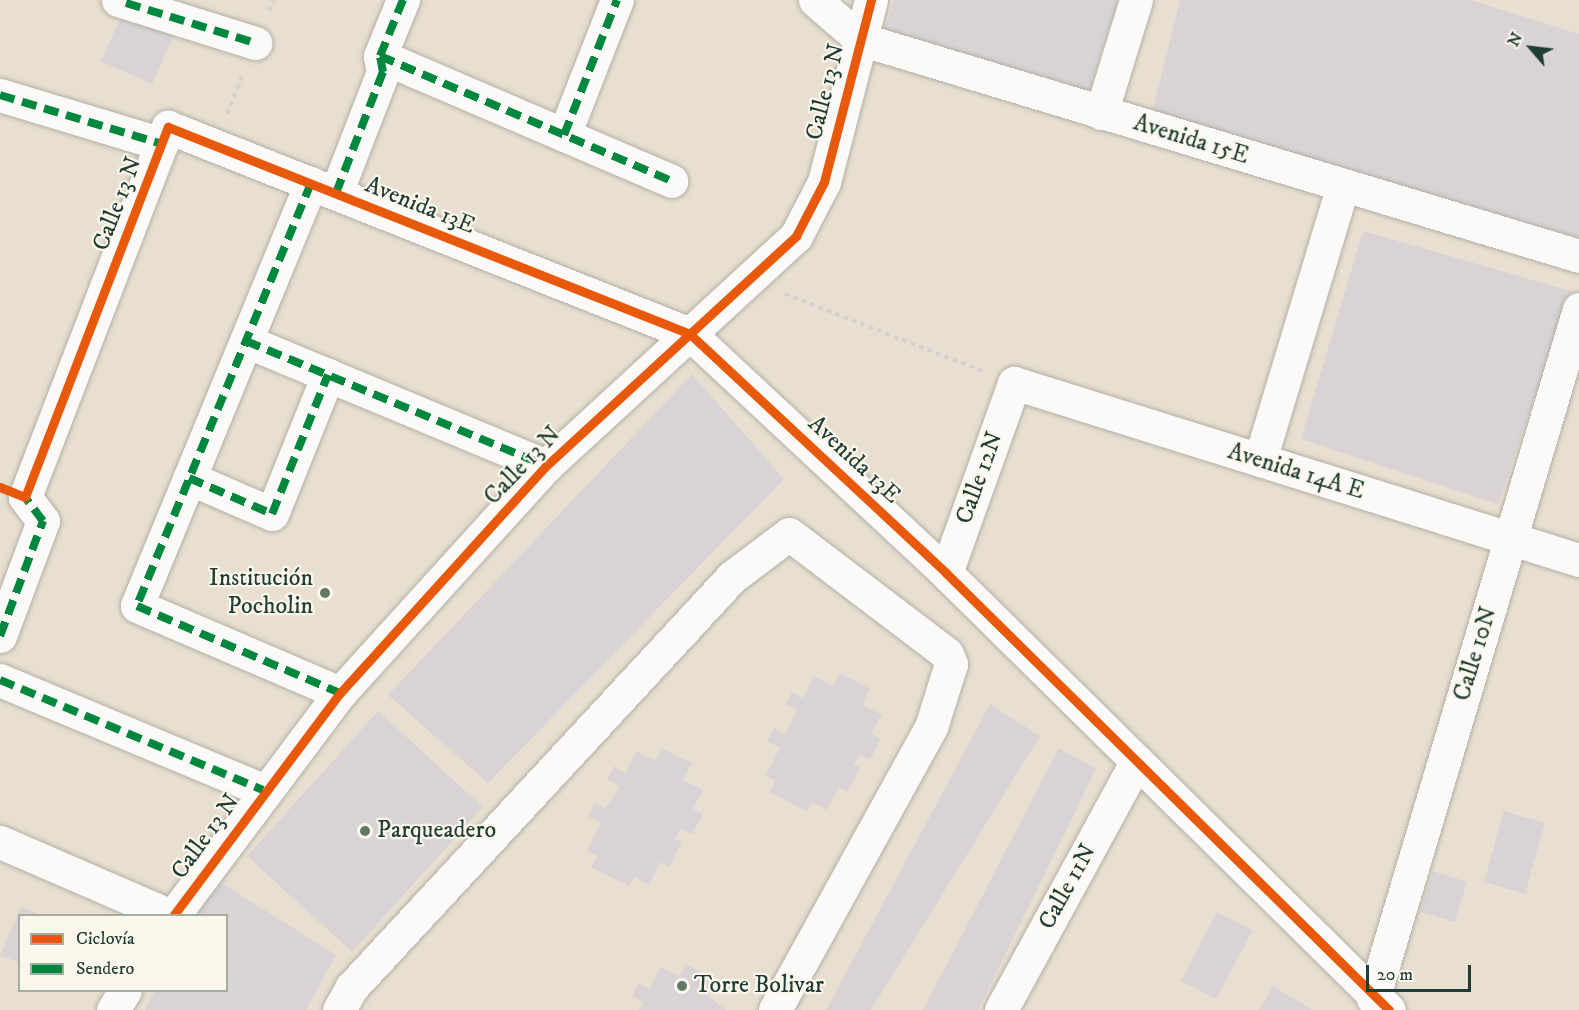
<!DOCTYPE html>
<html>
<head>
<meta charset="utf-8">
<style>
  body { margin:0 }
  #map { position:relative; width:1579px; height:1010px; overflow:hidden; background:#e8dfd0; font-family:"IM FELL DW Pica",serif }
  div>[style] { position:absolute }
  .building>* { inset:0; background:#dad3d6 }
  .path>* { height:4px; margin-top:-2px; transform-origin:0; background:repeating-linear-gradient(90deg,#d3d2cd 0 4.5px,transparent 0 9px) }
  .roads { filter:drop-shadow(0 0 2px #b3b0a5) drop-shadow(0 0 2px #b3b0a5) }
  .minor>* { height:33px; margin:-16.5px; padding:0 16.5px; transform-origin:16.5px; border-radius:16.5px; background:#fcfaf8 }
  .quiet>* { height:8px; margin-top:-4px; transform-origin:0; background:repeating-linear-gradient(90deg,#00873e 0 15px,transparent 0 23px) }
  .cycleway>* { height:9px; margin:-4.5px; padding:0 4.5px; transform-origin:4.5px; border-radius:4.5px; background:#e8590c }
  .dots>* { width:16px; height:16px; translate:-50% -50%; box-sizing:border-box; border:3px solid #fbf7ec; border-radius:50% }
  span { translate:-50% -50%; white-space:nowrap; text-align:center; line-height:1.15; -webkit-text-stroke:4.5px #fbf7ec; paint-order:stroke }
  .street-label { font-size:24px; color:#1f3d34 }
  .poi-label { font-size:24px; color:#1f3d34 }
  .right { translate:-100% -50%; text-align:right }
  .left { translate:0 -50%; text-align:left }
  .legend { position:absolute; left:18px; top:914px; width:210px; height:78px; box-sizing:border-box; background:#fbf7ec; border:2px solid #a3ada2; margin:0; padding:8px 10px; list-style:none; font-size:18px; color:#1f3d34 }
  .legend li { display:flex; align-items:center; gap:12px; height:30px }
  .legend b { width:30px; border:2px solid #a3ada2 }
  .north { position:absolute; left:1501px; top:18px; width:60px; height:60px; -webkit-text-stroke:4px #fbf7ec; paint-order:stroke; rotate:298deg; font-size:16px; font-weight:700; line-height:24px; text-align:center; color:#1f3d34 }
  .north::after { content:''; display:block; margin:auto; width:21px; height:27px; background:#1f3d34; clip-path:polygon(50% 0,100% 100%,50% 72%,0 100%) }
  .scale { position:absolute; left:1366px; top:965px; width:105px; height:27px; box-sizing:border-box; border:3px solid #1f3d34; border-top:0; padding-left:8px; font-size:18px; line-height:21px; white-space:nowrap; color:#1f3d34; -webkit-text-stroke:4px #fbf7ec; paint-order:stroke }
</style>
</head>
<body>
<div id="map">
  <div class="building">
    <i style="clip-path:polygon(894px 0,1118px 0,1087px 98px,881px 46px)"></i>
    <i style="clip-path:polygon(1180px 0,1471px 0,1579px 34px,1579px 248px,1149px 125px)"></i>
    <i style="clip-path:polygon(123px 12px,174px 35px,152px 84px,101px 61px)"></i>
    <i style="clip-path:polygon(1363px 231px,1571px 291px,1498px 504px,1301px 439px)"></i>
    <i style="clip-path:polygon(692px 374px,784px 479px,488px 783px,388px 695px)"></i>
    <i style="clip-path:polygon(840px 673px,870px 689px,862px 705px,882px 715px,871px 734px,881px 739px,870px 760px,860px 754px,854px 764px,860px 768px,847px 792px,839px 787px,827px 810px,812px 802px,807px 811px,770px 792px,775px 781px,765px 776px,780px 748px,767px 741px,774px 728px,785px 734px,797px 710px,786px 704px,792px 692px,803px 698px,814px 676px,833px 686px)"></i>
    <i style="clip-path:polygon(990px 704px,1040px 736px,871px 1010px,826px 1010px)"></i>
    <i style="clip-path:polygon(378px 711px,483px 807px,352px 952px,247px 856px)"></i>
    <i style="clip-path:polygon(661px 748px,692px 763px,683px 780px,703px 790px,693px 809px,703px 814px,692px 834px,681px 829px,675px 839px,682px 842px,669px 867px,660px 862px,649px 885px,634px 877px,629px 886px,591px 867px,597px 856px,587px 850px,601px 823px,588px 816px,595px 803px,606px 809px,619px 786px,607px 779px,614px 766px,625px 773px,636px 751px,655px 761px)"></i>
    <i style="clip-path:polygon(1059px 748px,1096px 769px,978px 1010px,923px 1010px)"></i>
    <i style="clip-path:polygon(1504px 811px,1545px 823px,1525px 894px,1484px 882px)"></i>
    <i style="clip-path:polygon(1433px 871px,1467px 882px,1455px 922px,1420px 912px)"></i>
    <i style="clip-path:polygon(215px 879px,336px 955px,306px 1010px,145px 1010px,155px 990px,226px 990px,226px 916px,195px 916px)"></i>
    <i style="clip-path:polygon(21px 907px,41px 915px,20px 916px,20px 963px,0 955px)"></i>
    <i style="clip-path:polygon(1217px 912px,1253px 930px,1216px 999px,1181px 981px)"></i>
    <i style="clip-path:polygon(686px 964px,716px 980px,708px 996px,726px 1010px,639px 1010px,643px 1002px,632px 996px,638px 983px,649px 989px,661px 967px,679px 977px)"></i>
    <i style="clip-path:polygon(1273px 986px,1312px 1010px,1259px 1010px)"></i>
  </div>
  <div class="path">
    <i style="left:269px;top:11px;width:12px;rotate:-66deg"></i>
    <i style="left:227px;top:114px;width:43px;rotate:-68.2deg"></i>
    <i style="left:785px;top:294px;width:212px;rotate:21.3deg"></i>
  </div>
  <div class="roads">
    <div class="minor">
      <i style="left:118px;top:0;width:144px;rotate:17.4deg"></i>
      <i style="left:815px;top:0;width:60px;rotate:40.9deg"></i>
      <i style="left:860px;top:39px;width:751px;rotate:16.79deg"></i>
      <i style="left:380px;top:56px;width:317px;rotate:23.2deg"></i>
      <i style="left:0;top:95px;width:169px;rotate:16.8deg"></i>
      <i style="left:1101px;top:113px;width:118px;rotate:-72.8deg"></i>
      <i style="left:564px;top:135px;width:145px;rotate:-68.6deg"></i>
      <i style="left:311px;top:183px;width:457px;rotate:112.4deg"></i>
      <i style="left:137px;top:606px;width:221px;rotate:23.2deg"></i>
      <i style="left:336px;top:193px;width:130px;rotate:-68.8deg"></i>
      <i style="left:383px;top:72px;width:16px;rotate:-101deg"></i>
      <i style="left:380px;top:56px;width:61px;rotate:-67.7deg"></i>
      <i style="left:246px;top:341px;width:325px;rotate:22.6deg"></i>
      <i style="left:1260px;top:460px;width:287px;rotate:-73.2deg"></i>
      <i style="left:189px;top:478px;width:90px;rotate:23.4deg"></i>
      <i style="left:272px;top:514px;width:150px;rotate:-68.1deg"></i>
      <i style="left:25px;top:497px;width:397px;rotate:-68.9deg"></i>
      <i style="left:168px;top:127px;width:562px;rotate:21.63deg"></i>
      <i style="left:690px;top:334px;width:350px;rotate:43deg"></i>
      <i style="left:946px;top:573px;width:622px;rotate:44.61deg"></i>
      <i style="left:946px;top:573px;width:202px;rotate:-70.3deg"></i>
      <i style="left:1014px;top:383px;width:592px;rotate:17.39deg"></i>
      <i style="left:0;top:636px;width:123px;rotate:-69.5deg"></i>
      <i style="left:43px;top:521px;width:30px;rotate:-127deg"></i>
      <i style="left:0;top:680px;width:285px;rotate:22.7deg"></i>
      <i style="left:0;top:842px;width:186px;rotate:23.4deg"></i>
      <i style="left:173px;top:916px;width:279px;rotate:-53.2deg"></i>
      <i style="left:340px;top:693px;width:307px;rotate:-47.8deg"></i>
      <i style="left:546px;top:466px;width:340px;rotate:-42.6deg"></i>
      <i style="left:796px;top:236px;width:61px;rotate:-62.6deg"></i>
      <i style="left:824px;top:182px;width:188px;rotate:-75.5deg"></i>
      <i style="left:1373px;top:999px;width:720px;rotate:-73.38deg"></i>
      <i style="left:113px;top:1010px;width:23px;rotate:-59deg"></i>
      <i style="left:339px;top:1010px;width:26px;rotate:-61deg"></i>
      <i style="left:352px;top:987px;width:559px;rotate:-47.17deg"></i>
      <i style="left:732px;top:577px;width:71px;rotate:-37deg"></i>
      <i style="left:789px;top:534px;width:198px;rotate:37.2deg"></i>
      <i style="left:947px;top:654px;width:11px;rotate:68deg"></i>
      <i style="left:951px;top:664px;width:66px;rotate:107.6deg"></i>
      <i style="left:931px;top:727px;width:323px;rotate:118.9deg"></i>
      <i style="left:1001px;top:1010px;width:280px;rotate:-61.4deg"></i>
    </div>
  </div>
  <div class="quiet">
    <i style="left:126px;top:3px;width:135px;rotate:17.2deg"></i>
    <i style="left:380px;top:56px;width:317px;rotate:23.2deg"></i>
    <i style="left:0;top:95px;width:169px;rotate:16.8deg"></i>
    <i style="left:564px;top:135px;width:145px;rotate:-68.6deg"></i>
    <i style="left:311px;top:183px;width:457px;rotate:112.4deg"></i>
    <i style="left:137px;top:606px;width:221px;rotate:23.2deg"></i>
    <i style="left:336px;top:193px;width:130px;rotate:-68.8deg"></i>
    <i style="left:383px;top:72px;width:16px;rotate:-101deg"></i>
    <i style="left:380px;top:56px;width:61px;rotate:-67.7deg"></i>
    <i style="left:246px;top:341px;width:325px;rotate:22.6deg"></i>
    <i style="left:189px;top:478px;width:90px;rotate:23.4deg"></i>
    <i style="left:272px;top:514px;width:150px;rotate:-68.1deg"></i>
    <i style="left:0;top:636px;width:123px;rotate:-69.5deg"></i>
    <i style="left:43px;top:521px;width:30px;rotate:-127deg"></i>
    <i style="left:0;top:680px;width:285px;rotate:22.7deg"></i>
  </div>
  <div class="cycleway">
    <i style="left:0;top:487px;width:27px;rotate:22deg"></i>
    <i style="left:25px;top:497px;width:397px;rotate:-68.9deg"></i>
    <i style="left:168px;top:127px;width:562px;rotate:21.63deg"></i>
    <i style="left:690px;top:334px;width:350px;rotate:43deg"></i>
    <i style="left:946px;top:573px;width:622px;rotate:44.61deg"></i>
    <i style="left:173px;top:916px;width:279px;rotate:-53.2deg"></i>
    <i style="left:340px;top:693px;width:307px;rotate:-47.8deg"></i>
    <i style="left:546px;top:466px;width:340px;rotate:-42.6deg"></i>
    <i style="left:796px;top:236px;width:61px;rotate:-62.6deg"></i>
    <i style="left:824px;top:182px;width:188px;rotate:-75.5deg"></i>
  </div>
  <div class="dots">
    <i style="left:325px;top:593px;background:#65766b"></i>
    <i style="left:365px;top:831px;background:#65766b"></i>
    <i style="left:682px;top:986px;background:#65766b"></i>
  </div>
  <div class="street-label">
    <span style="left:826px;top:92px;rotate:-76deg">Calle 13 N</span>
    <span style="left:1191px;top:140px;rotate:17deg">Avenida 15E</span>
    <span style="left:118px;top:204px;rotate:-69deg">Calle 13 N</span>
    <span style="left:420px;top:206px;rotate:22deg">Avenida 13E</span>
    <span style="left:854px;top:460px;rotate:43deg">Avenida 13E</span>
    <span style="left:523px;top:466px;rotate:-46deg">Calle 13 N</span>
    <span style="left:1296px;top:472px;rotate:17deg">Avenida 14A E</span>
    <span style="left:980px;top:478px;rotate:-70deg">Calle 12N</span>
    <span style="left:1476px;top:654px;rotate:-73deg">Calle 10N</span>
    <span style="left:206px;top:837px;rotate:-54deg">Calle 13 N</span>
    <span style="left:1068px;top:887px;rotate:-61deg">Calle 11N</span>
  </div>
  <div class="poi-label">
    <span class="right" style="left:313px;top:593px">Institución<br>Pocholin</span>
    <span class="left" style="left:377px;top:831px">Parqueadero</span>
    <span class="left" style="left:694px;top:986px">Torre Bolivar</span>
  </div>
  <ul class="legend">
  <li><b style="height:8px;background:#e8590c"></b>Ciclovía</li>
  <li><b style="height:8px;background:#00873e"></b>Sendero</li>
  </ul>
  <div class="north">N</div>
  <div class="scale">20 m</div>
</div>
</body>
</html>
